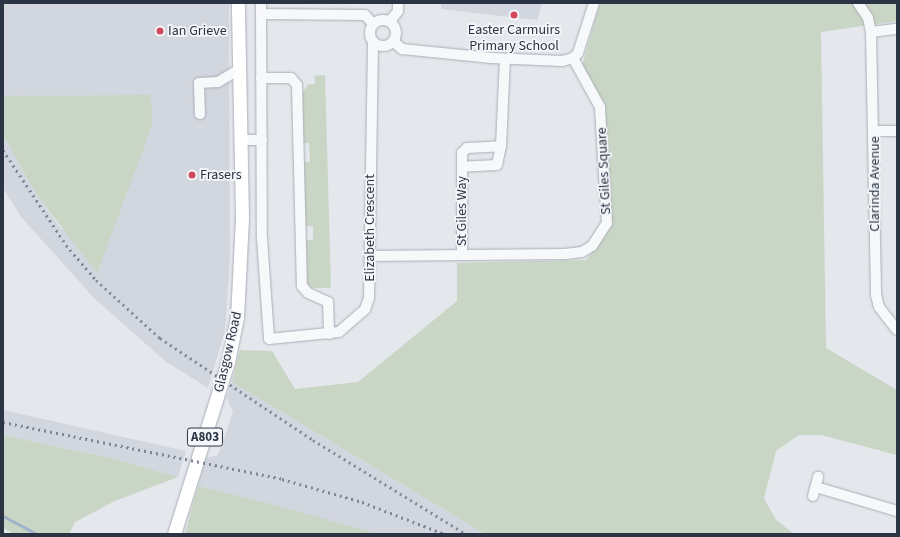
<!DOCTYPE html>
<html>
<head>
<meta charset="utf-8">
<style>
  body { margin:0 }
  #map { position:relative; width:900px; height:537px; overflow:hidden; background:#e4e7ec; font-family:"Source Sans 3",sans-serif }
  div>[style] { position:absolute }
  .built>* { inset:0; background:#d2d6de }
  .green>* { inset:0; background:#c9d6c5 }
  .stream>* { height:3px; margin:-1.5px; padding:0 1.5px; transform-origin:1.5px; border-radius:1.5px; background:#9fb4cc }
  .roads { filter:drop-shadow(0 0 1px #a9aeb7) drop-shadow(0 0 1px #a9aeb7) }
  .minor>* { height:10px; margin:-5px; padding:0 5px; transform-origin:5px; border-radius:5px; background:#f7f8fa }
  .minor>.ring { margin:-5px; padding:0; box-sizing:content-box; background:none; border:10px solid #f7f8fa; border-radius:50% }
  .major>* { height:13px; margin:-6.5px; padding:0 6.5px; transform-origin:6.5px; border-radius:6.5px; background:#fff }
  .rail>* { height:3px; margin-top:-1.5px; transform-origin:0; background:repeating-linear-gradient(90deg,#7d8696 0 2px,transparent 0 6px) }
  .dots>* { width:11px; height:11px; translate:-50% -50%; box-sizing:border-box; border:2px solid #f4f6f9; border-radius:50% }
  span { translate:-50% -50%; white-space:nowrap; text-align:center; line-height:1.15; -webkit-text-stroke:3.5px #f4f6f9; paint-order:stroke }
  .shield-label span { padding:1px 3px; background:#f4f6f9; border:1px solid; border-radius:3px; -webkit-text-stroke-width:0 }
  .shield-label { font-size:13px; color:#2b3445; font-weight:700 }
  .poi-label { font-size:14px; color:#2b3445 }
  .left { translate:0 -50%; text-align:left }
  .street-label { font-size:14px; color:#2b3445 }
  .frame { position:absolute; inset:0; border:4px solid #2b3445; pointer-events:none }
</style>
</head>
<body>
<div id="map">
  <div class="built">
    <i style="clip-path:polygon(3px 3px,229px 3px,230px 259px,225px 330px,208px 388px,165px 361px,94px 298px,22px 218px,3px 188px,3px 135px,36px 194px,62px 230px,151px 96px,3px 96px)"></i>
    <i style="clip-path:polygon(441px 3px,542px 3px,537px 20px,441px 9px)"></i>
    <i style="clip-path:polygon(232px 382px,485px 534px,379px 534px,198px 486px,206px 458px,218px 455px,233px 412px,227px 398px)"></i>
    <i style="clip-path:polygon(3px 410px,186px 451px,178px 477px,119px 460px,3px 435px)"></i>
  </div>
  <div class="green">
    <i style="clip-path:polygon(600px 3px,897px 3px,897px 21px,821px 32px,826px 348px,897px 390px,897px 455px,821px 435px,799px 435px,776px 451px,764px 498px,776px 520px,794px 534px,485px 534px,232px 382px,240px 350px,272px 351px,295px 389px,358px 382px,457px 301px,457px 263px,586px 260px,610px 228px,604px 105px,582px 66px)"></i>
    <i style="clip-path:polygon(325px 75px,331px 288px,311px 288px,307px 283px,306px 240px,313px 240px,313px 226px,305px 226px,303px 162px,310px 162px,309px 143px,303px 143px,302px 94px,308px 84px,315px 84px,314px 76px)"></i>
    <i style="clip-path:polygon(151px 95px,152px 126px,97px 273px,36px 194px,3px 135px,3px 96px)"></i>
    <i style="clip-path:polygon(3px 435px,119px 460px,178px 477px,115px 501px,75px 522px,69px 534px,14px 534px,3px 528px)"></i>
    <i style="clip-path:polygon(198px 486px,267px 503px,379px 534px,185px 534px)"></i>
  </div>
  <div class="stream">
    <i style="left:3px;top:516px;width:38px;rotate:28deg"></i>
  </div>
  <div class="roads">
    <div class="minor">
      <i style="left:261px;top:3px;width:235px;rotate:89.8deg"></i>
      <i style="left:262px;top:238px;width:101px;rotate:86deg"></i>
      <i style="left:269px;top:339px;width:70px;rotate:-5.7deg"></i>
      <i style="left:339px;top:332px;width:35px;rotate:-41deg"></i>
      <i style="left:365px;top:309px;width:12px;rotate:-70deg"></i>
      <i style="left:369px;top:298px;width:256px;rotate:-89.1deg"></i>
      <i style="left:858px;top:3px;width:18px;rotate:56deg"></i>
      <i style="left:868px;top:18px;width:14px;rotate:78deg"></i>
      <i style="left:871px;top:32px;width:263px;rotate:88.9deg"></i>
      <i style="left:876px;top:295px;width:12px;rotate:76deg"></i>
      <i style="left:879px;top:307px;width:29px;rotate:52deg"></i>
      <i style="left:261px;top:14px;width:104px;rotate:0.6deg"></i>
      <i style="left:365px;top:15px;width:12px;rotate:48deg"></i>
      <i class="ring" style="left:370px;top:20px;width:16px;height:16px"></i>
      <i style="left:390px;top:21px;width:13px;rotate:-51deg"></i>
      <i style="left:398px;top:11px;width:8px;rotate:-90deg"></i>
      <i style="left:871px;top:32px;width:26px;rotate:-7deg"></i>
      <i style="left:394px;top:42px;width:11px;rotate:41deg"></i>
      <i style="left:402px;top:49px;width:90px;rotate:5.7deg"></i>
      <i style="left:492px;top:58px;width:70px;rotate:2.5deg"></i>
      <i style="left:562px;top:61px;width:11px;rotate:-15deg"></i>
      <i style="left:573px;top:58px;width:7px;rotate:-45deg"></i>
      <i style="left:578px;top:53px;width:52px;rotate:-72.3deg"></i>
      <i style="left:261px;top:78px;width:30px"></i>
      <i style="left:291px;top:78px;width:9px;rotate:49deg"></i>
      <i style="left:297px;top:85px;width:201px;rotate:88.6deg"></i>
      <i style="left:302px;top:286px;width:9px;rotate:49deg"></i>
      <i style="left:308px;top:293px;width:22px;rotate:24deg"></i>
      <i style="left:328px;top:302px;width:32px;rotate:88deg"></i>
      <i style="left:200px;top:114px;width:31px;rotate:-92deg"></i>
      <i style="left:199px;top:83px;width:19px;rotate:-3deg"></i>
      <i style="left:218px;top:82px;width:26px;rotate:-31deg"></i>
      <i style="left:875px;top:131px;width:22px"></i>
      <i style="left:241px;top:140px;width:21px"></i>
      <i style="left:501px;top:146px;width:19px;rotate:102deg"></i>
      <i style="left:497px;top:165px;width:35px;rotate:177deg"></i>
      <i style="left:462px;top:167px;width:14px;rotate:-90deg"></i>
      <i style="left:462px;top:153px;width:7px;rotate:-45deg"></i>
      <i style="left:467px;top:148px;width:34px;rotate:-3deg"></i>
      <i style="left:501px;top:146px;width:87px;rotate:-87.4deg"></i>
      <i style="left:462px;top:167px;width:88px;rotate:90deg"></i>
      <i style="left:370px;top:256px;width:195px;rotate:-0.6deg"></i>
      <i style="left:565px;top:254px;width:17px;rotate:-7deg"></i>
      <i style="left:582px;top:252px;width:12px;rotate:-31deg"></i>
      <i style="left:592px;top:246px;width:27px;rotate:-57deg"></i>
      <i style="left:607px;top:223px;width:116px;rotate:-93.5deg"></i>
      <i style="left:600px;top:107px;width:56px;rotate:-118.9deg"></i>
      <i style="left:816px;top:487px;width:84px;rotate:16.5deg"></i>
      <i style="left:813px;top:496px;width:20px;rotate:-75deg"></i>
    </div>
    <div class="major">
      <i style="left:174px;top:534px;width:180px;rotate:-72.6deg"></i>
      <i style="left:228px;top:362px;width:46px;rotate:-78.7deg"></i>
      <i style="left:237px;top:317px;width:99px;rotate:-87.1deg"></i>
      <i style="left:242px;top:218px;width:215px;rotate:-91.1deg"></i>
    </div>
  </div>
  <div class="rail">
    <i style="left:3px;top:150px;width:114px;rotate:56.4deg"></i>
    <i style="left:66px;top:245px;width:46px;rotate:49.4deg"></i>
    <i style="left:96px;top:280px;width:86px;rotate:42.2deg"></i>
    <i style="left:160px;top:338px;width:184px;rotate:33.7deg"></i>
    <i style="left:313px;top:440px;width:180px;rotate:31.6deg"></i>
    <i style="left:3px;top:422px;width:285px;rotate:11.5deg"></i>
    <i style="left:282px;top:479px;width:83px;rotate:16deg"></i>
    <i style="left:362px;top:502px;width:89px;rotate:21.1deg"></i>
  </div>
  <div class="dots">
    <i style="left:514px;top:15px;background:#d1495b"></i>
    <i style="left:160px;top:31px;background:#d1495b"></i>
    <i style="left:192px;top:175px;background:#d1495b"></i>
  </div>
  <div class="shield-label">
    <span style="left:205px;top:437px">A803</span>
  </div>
  <div class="poi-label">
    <span style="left:514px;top:38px">Easter Carmuirs<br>Primary School</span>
    <span class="left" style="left:168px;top:31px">Ian Grieve</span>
    <span class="left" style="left:200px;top:175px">Frasers</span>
  </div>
  <div class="street-label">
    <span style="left:604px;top:171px;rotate:-93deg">St Giles Square</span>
    <span style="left:875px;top:184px;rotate:-90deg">Clarinda Avenue</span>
    <span style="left:462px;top:211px;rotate:-90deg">St Giles Way</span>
    <span style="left:370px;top:228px;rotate:-90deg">Elizabeth Crescent</span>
    <span style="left:228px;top:352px;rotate:-77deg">Glasgow Road</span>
  </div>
  <div class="frame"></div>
</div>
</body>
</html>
